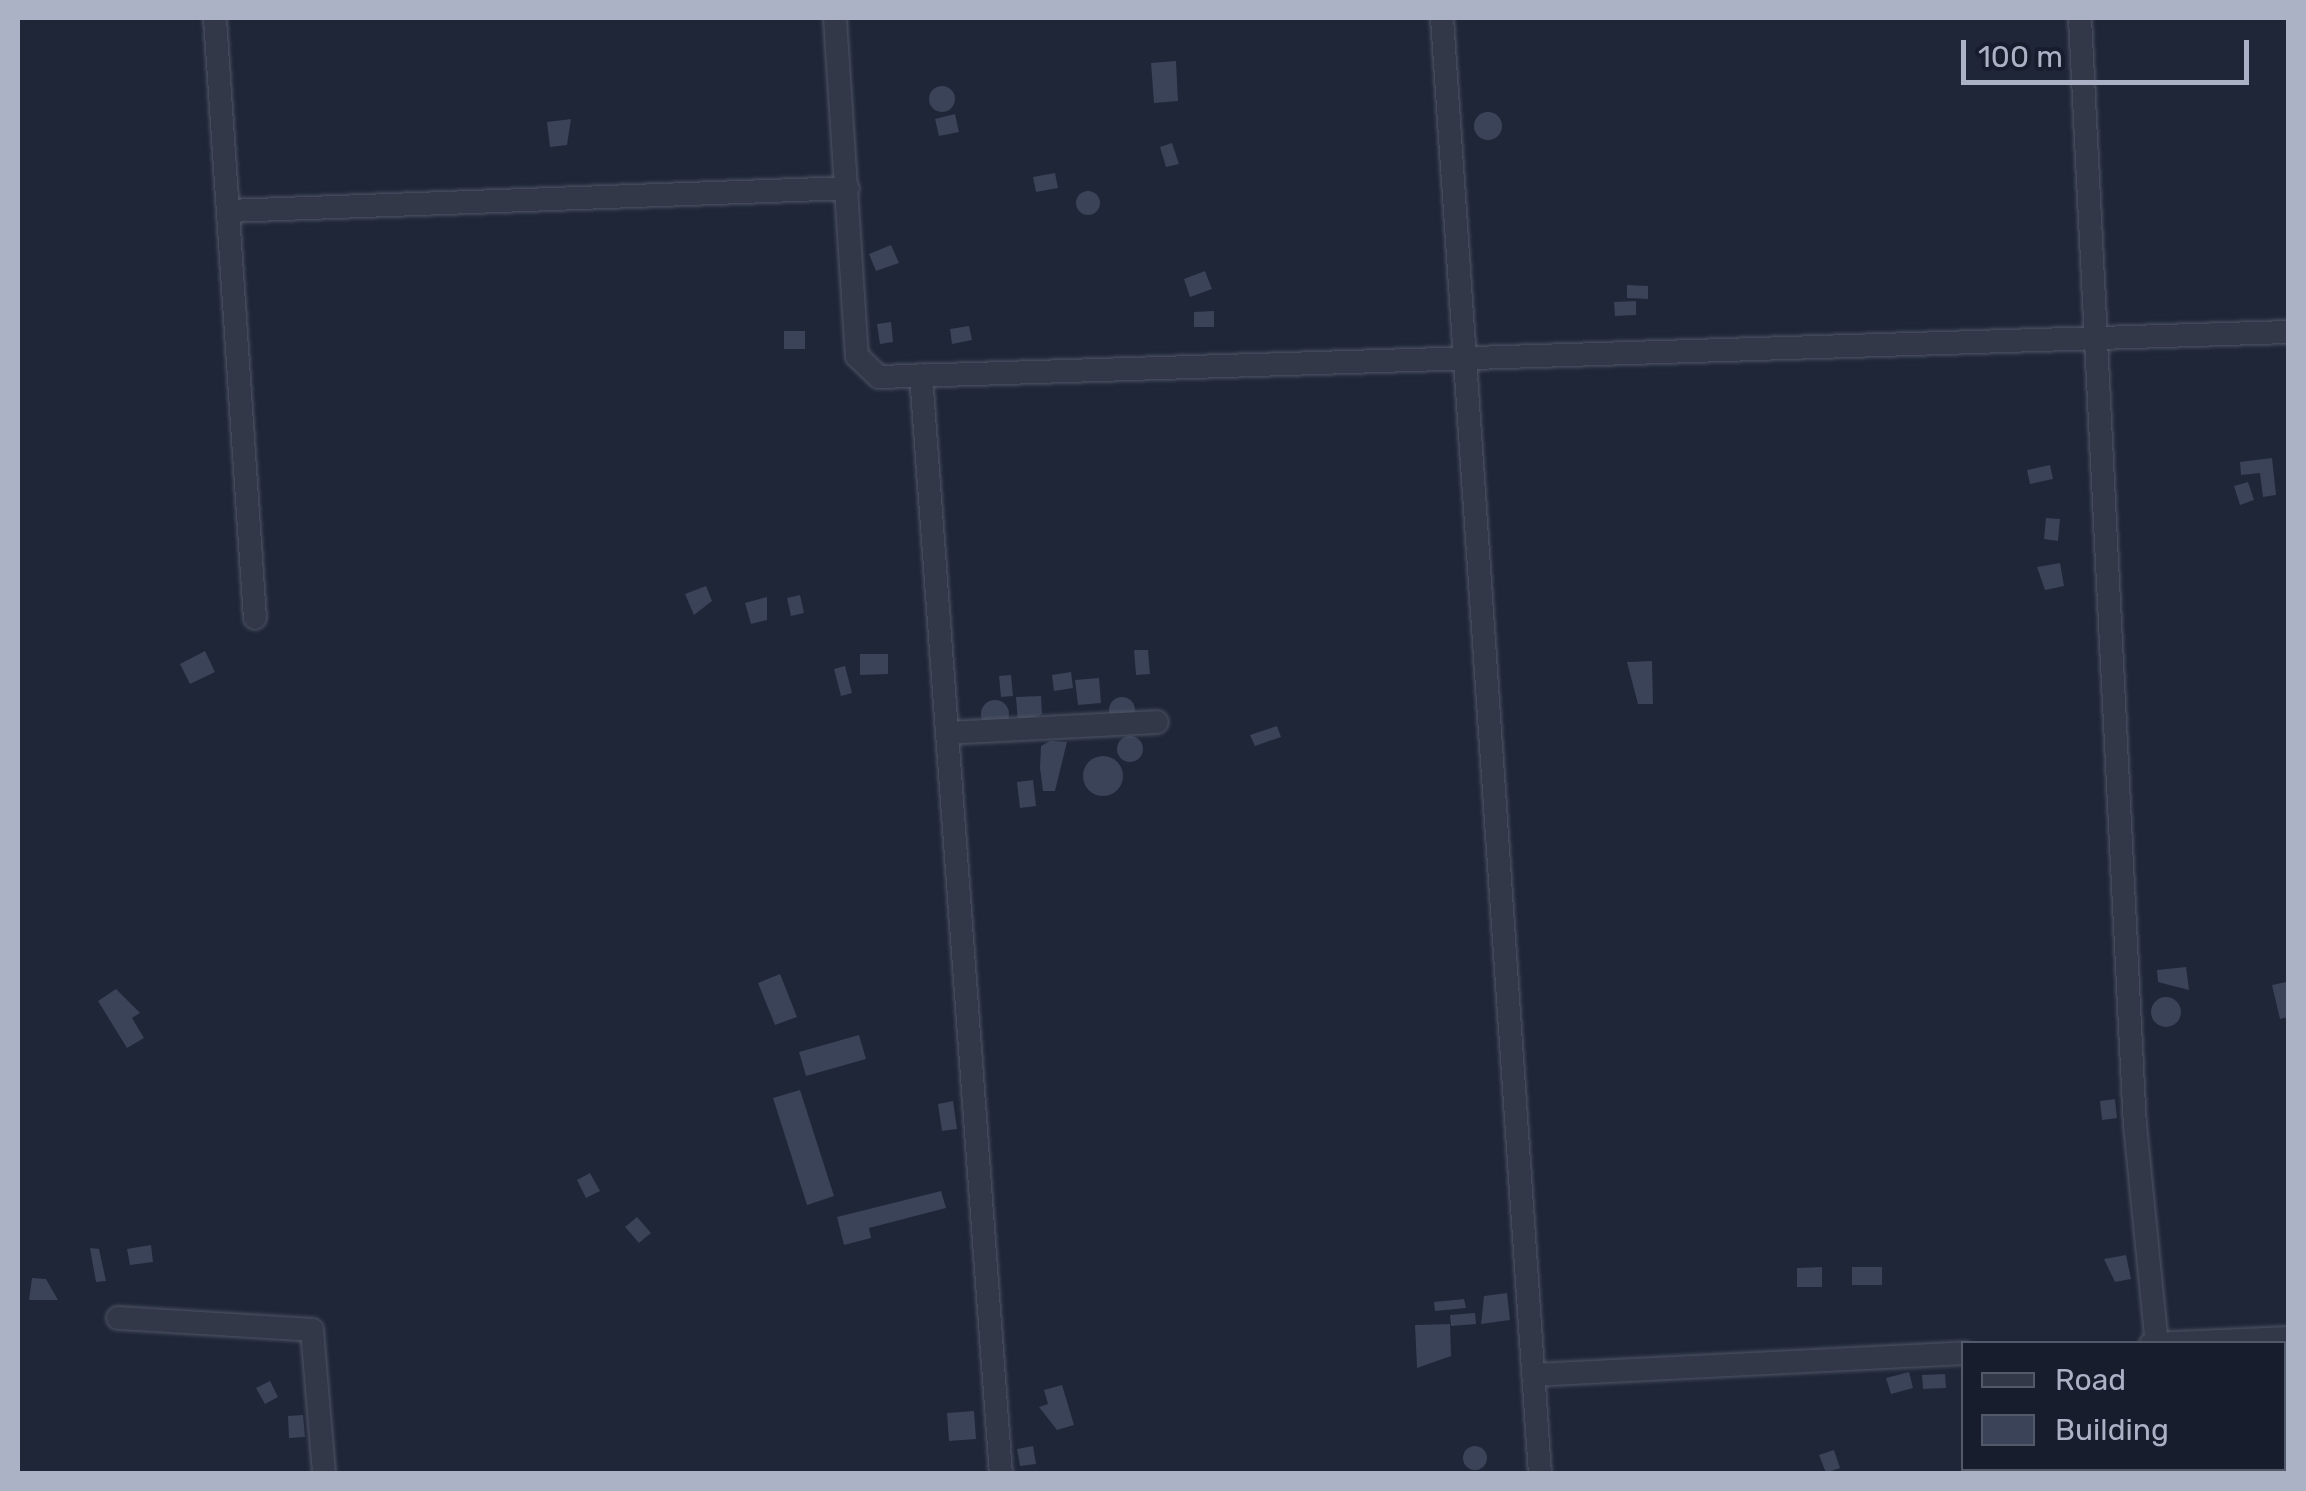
<!DOCTYPE html>
<html>
<head>
<meta charset="utf-8">
<style>
  body { margin:0 }
  #map { position:relative; width:2306px; height:1491px; overflow:hidden; background:#1e2637; font-family:Rubik,sans-serif }
  div>[style] { position:absolute }
  .building>* { inset:0; background:#3a4358 }
  .round { border-radius:50% }
  .roads { filter:drop-shadow(0 0 2px #4f5566) drop-shadow(0 0 2px #4f5566) }
  .minor>* { height:22px; margin:-11px; padding:0 11px; transform-origin:11px; border-radius:11px; background:#323847 }
  span { translate:-50% -50%; white-space:nowrap; text-align:center; line-height:1.15; -webkit-text-stroke:9px #171d2c; paint-order:stroke }
  .frame { position:absolute; inset:0; border:20px solid #abb2c5; pointer-events:none }
  .legend { position:absolute; left:1961px; top:1341px; width:325px; height:130px; box-sizing:border-box; background:#171d2c; border:2px solid #525969; margin:0; padding:12px 18px; list-style:none; font-size:30px; color:#abb2c5 }
  .legend li { display:flex; align-items:center; gap:20px; height:50px }
  .legend b { width:50px; border:2px solid #525969 }
  .scale { position:absolute; left:1961px; top:40px; width:288px; height:45px; box-sizing:border-box; border:5px solid #abb2c5; border-top:0; padding-left:12px; font-size:30px; line-height:35px; white-space:nowrap; color:#abb2c5; -webkit-text-stroke:8px #171d2c; paint-order:stroke }
</style>
</head>
<body>
<div id="map">
  <div class="building">
    <i style="clip-path:polygon(1176px 61px,1178px 101px,1154px 103px,1151px 63px)"></i>
    <i class="round" style="left:929px;top:86px;width:26px;height:26px"></i>
    <i class="round" style="left:1474px;top:112px;width:28px;height:28px"></i>
    <i style="clip-path:polygon(955px 114px,959px 132px,939px 136px,935px 119px)"></i>
    <i style="clip-path:polygon(571px 119px,567px 145px,550px 147px,547px 122px)"></i>
    <i style="clip-path:polygon(1172px 143px,1179px 164px,1166px 167px,1160px 147px)"></i>
    <i style="clip-path:polygon(1055px 173px,1058px 188px,1036px 192px,1033px 177px)"></i>
    <i class="round" style="left:1076px;top:191px;width:24px;height:24px"></i>
    <i style="clip-path:polygon(891px 245px,899px 263px,876px 271px,869px 254px)"></i>
    <i style="clip-path:polygon(1205px 271px,1212px 289px,1190px 297px,1184px 279px)"></i>
    <i style="clip-path:polygon(1627px 285px,1648px 286px,1648px 299px,1627px 298px)"></i>
    <i style="clip-path:polygon(1636px 301px,1636px 315px,1615px 316px,1614px 302px)"></i>
    <i style="clip-path:polygon(1214px 311px,1214px 327px,1194px 327px,1194px 312px)"></i>
    <i style="clip-path:polygon(891px 322px,893px 342px,880px 344px,877px 324px)"></i>
    <i style="clip-path:polygon(969px 326px,972px 340px,952px 344px,950px 329px)"></i>
    <i style="clip-path:polygon(784px 331px,805px 331px,805px 349px,784px 349px)"></i>
    <i style="clip-path:polygon(2272px 458px,2276px 495px,2263px 497px,2260px 473px,2241px 475px,2240px 462px)"></i>
    <i style="clip-path:polygon(2050px 465px,2053px 479px,2030px 484px,2027px 470px)"></i>
    <i style="clip-path:polygon(2248px 482px,2254px 500px,2240px 505px,2234px 486px)"></i>
    <i style="clip-path:polygon(2046px 518px,2060px 519px,2058px 541px,2044px 539px)"></i>
    <i style="clip-path:polygon(2060px 563px,2064px 586px,2045px 590px,2037px 567px)"></i>
    <i style="clip-path:polygon(706px 586px,712px 601px,694px 615px,685px 594px)"></i>
    <i style="clip-path:polygon(800px 595px,804px 613px,791px 616px,787px 598px)"></i>
    <i style="clip-path:polygon(767px 597px,767px 620px,751px 624px,745px 603px)"></i>
    <i style="clip-path:polygon(1134px 650px,1148px 650px,1150px 674px,1136px 675px)"></i>
    <i style="clip-path:polygon(205px 651px,215px 672px,190px 684px,180px 664px)"></i>
    <i style="clip-path:polygon(860px 654px,888px 654px,888px 674px,860px 675px)"></i>
    <i style="clip-path:polygon(1652px 661px,1653px 704px,1638px 704px,1627px 662px)"></i>
    <i style="clip-path:polygon(845px 666px,852px 693px,841px 696px,834px 669px)"></i>
    <i style="clip-path:polygon(1071px 672px,1073px 688px,1054px 691px,1052px 675px)"></i>
    <i style="clip-path:polygon(1011px 675px,1013px 696px,1001px 697px,999px 676px)"></i>
    <i style="clip-path:polygon(1099px 678px,1101px 703px,1078px 705px,1075px 680px)"></i>
    <i style="clip-path:polygon(1041px 696px,1042px 714px,1018px 723px,1016px 697px)"></i>
    <i class="round" style="left:1109px;top:697px;width:26px;height:26px"></i>
    <i class="round" style="left:981px;top:700px;width:28px;height:28px"></i>
    <i style="clip-path:polygon(1277px 726px,1281px 737px,1255px 746px,1250px 735px)"></i>
    <i class="round" style="left:1117px;top:736px;width:26px;height:26px"></i>
    <i style="clip-path:polygon(1050px 741px,1067px 742px,1055px 791px,1043px 791px,1040px 768px,1041px 746px)"></i>
    <i class="round" style="left:1083px;top:756px;width:40px;height:40px"></i>
    <i style="clip-path:polygon(1033px 780px,1036px 806px,1020px 808px,1017px 782px)"></i>
    <i style="clip-path:polygon(2186px 967px,2189px 990px,2158px 982px,2157px 970px)"></i>
    <i style="clip-path:polygon(780px 974px,797px 1017px,775px 1025px,758px 983px)"></i>
    <i style="clip-path:polygon(2286px 982px,2288px 1017px,2280px 1019px,2272px 985px)"></i>
    <i style="clip-path:polygon(116px 989px,140px 1013px,132px 1018px,144px 1038px,127px 1048px,98px 1001px)"></i>
    <i class="round" style="left:2151px;top:997px;width:30px;height:30px"></i>
    <i style="clip-path:polygon(859px 1035px,866px 1059px,806px 1076px,799px 1052px)"></i>
    <i style="clip-path:polygon(800px 1090px,834px 1196px,807px 1205px,773px 1098px)"></i>
    <i style="clip-path:polygon(2115px 1099px,2117px 1118px,2102px 1120px,2100px 1101px)"></i>
    <i style="clip-path:polygon(953px 1101px,957px 1129px,942px 1131px,938px 1104px)"></i>
    <i style="clip-path:polygon(590px 1173px,600px 1191px,586px 1198px,577px 1180px)"></i>
    <i style="clip-path:polygon(941px 1191px,946px 1208px,869px 1228px,871px 1238px,844px 1245px,837px 1217px)"></i>
    <i style="clip-path:polygon(637px 1217px,651px 1233px,639px 1243px,625px 1227px)"></i>
    <i style="clip-path:polygon(151px 1245px,153px 1262px,130px 1265px,127px 1249px)"></i>
    <i style="clip-path:polygon(90px 1248px,99px 1249px,106px 1281px,96px 1282px)"></i>
    <i style="clip-path:polygon(2126px 1255px,2131px 1279px,2115px 1282px,2104px 1259px)"></i>
    <i style="clip-path:polygon(1822px 1267px,1822px 1287px,1797px 1287px,1797px 1268px)"></i>
    <i style="clip-path:polygon(1852px 1267px,1882px 1267px,1882px 1285px,1852px 1285px)"></i>
    <i style="clip-path:polygon(32px 1278px,46px 1279px,58px 1300px,29px 1300px)"></i>
    <i style="clip-path:polygon(1507px 1293px,1510px 1320px,1481px 1324px,1484px 1296px)"></i>
    <i style="clip-path:polygon(1464px 1299px,1466px 1308px,1435px 1311px,1434px 1302px)"></i>
    <i style="clip-path:polygon(1475px 1313px,1476px 1324px,1451px 1326px,1450px 1315px)"></i>
    <i style="clip-path:polygon(1450px 1324px,1451px 1356px,1417px 1368px,1415px 1325px)"></i>
    <i style="clip-path:polygon(1909px 1372px,1913px 1388px,1891px 1394px,1886px 1378px)"></i>
    <i style="clip-path:polygon(1945px 1374px,1946px 1388px,1923px 1389px,1922px 1375px)"></i>
    <i style="clip-path:polygon(270px 1381px,278px 1397px,265px 1404px,256px 1388px)"></i>
    <i style="clip-path:polygon(1062px 1385px,1074px 1425px,1057px 1430px,1039px 1407px,1048px 1404px,1044px 1390px)"></i>
    <i style="clip-path:polygon(974px 1411px,976px 1439px,949px 1441px,947px 1413px)"></i>
    <i style="clip-path:polygon(303px 1415px,305px 1437px,289px 1438px,288px 1416px)"></i>
    <i style="clip-path:polygon(1033px 1446px,1036px 1464px,1020px 1466px,1017px 1449px)"></i>
    <i class="round" style="left:1463px;top:1446px;width:24px;height:24px"></i>
    <i style="clip-path:polygon(1834px 1450px,1840px 1468px,1826px 1473px,1819px 1455px)"></i>
  </div>
  <div class="roads">
    <div class="minor">
      <i style="left:215px;top:18px;width:601px;rotate:86.19deg"></i>
      <i style="left:835px;top:18px;width:339px;rotate:86.3deg"></i>
      <i style="left:857px;top:356px;width:30px;rotate:44deg"></i>
      <i style="left:879px;top:377px;width:1410px;rotate:-1.83deg"></i>
      <i style="left:1442px;top:18px;width:1459px;rotate:86.15deg"></i>
      <i style="left:2080px;top:18px;width:1108px;rotate:87.16deg"></i>
      <i style="left:2135px;top:1125px;width:220px;rotate:84.3deg"></i>
      <i style="left:228px;top:211px;width:620px;rotate:-2.12deg"></i>
      <i style="left:921px;top:375px;width:1102px;rotate:85.84deg"></i>
      <i style="left:947px;top:733px;width:210px;rotate:-3deg"></i>
      <i style="left:118px;top:1318px;width:194px;rotate:3.5deg"></i>
      <i style="left:312px;top:1330px;width:144px;rotate:85.2deg"></i>
      <i style="left:2151px;top:1344px;width:137px;rotate:-2.5deg"></i>
      <i style="left:1534px;top:1375px;width:431px;rotate:-2.9deg"></i>
      <i style="left:2165px;top:1468px;width:6px;rotate:81deg"></i>
    </div>
  </div>
  <div class="frame"></div>
  <ul class="legend">
  <li><b style="height:12px;background:#323847"></b>Road</li>
  <li><b style="height:28px;background:#3a4358"></b>Building</li>
  </ul>
  <div class="scale">100 m</div>
</div>
</body>
</html>
